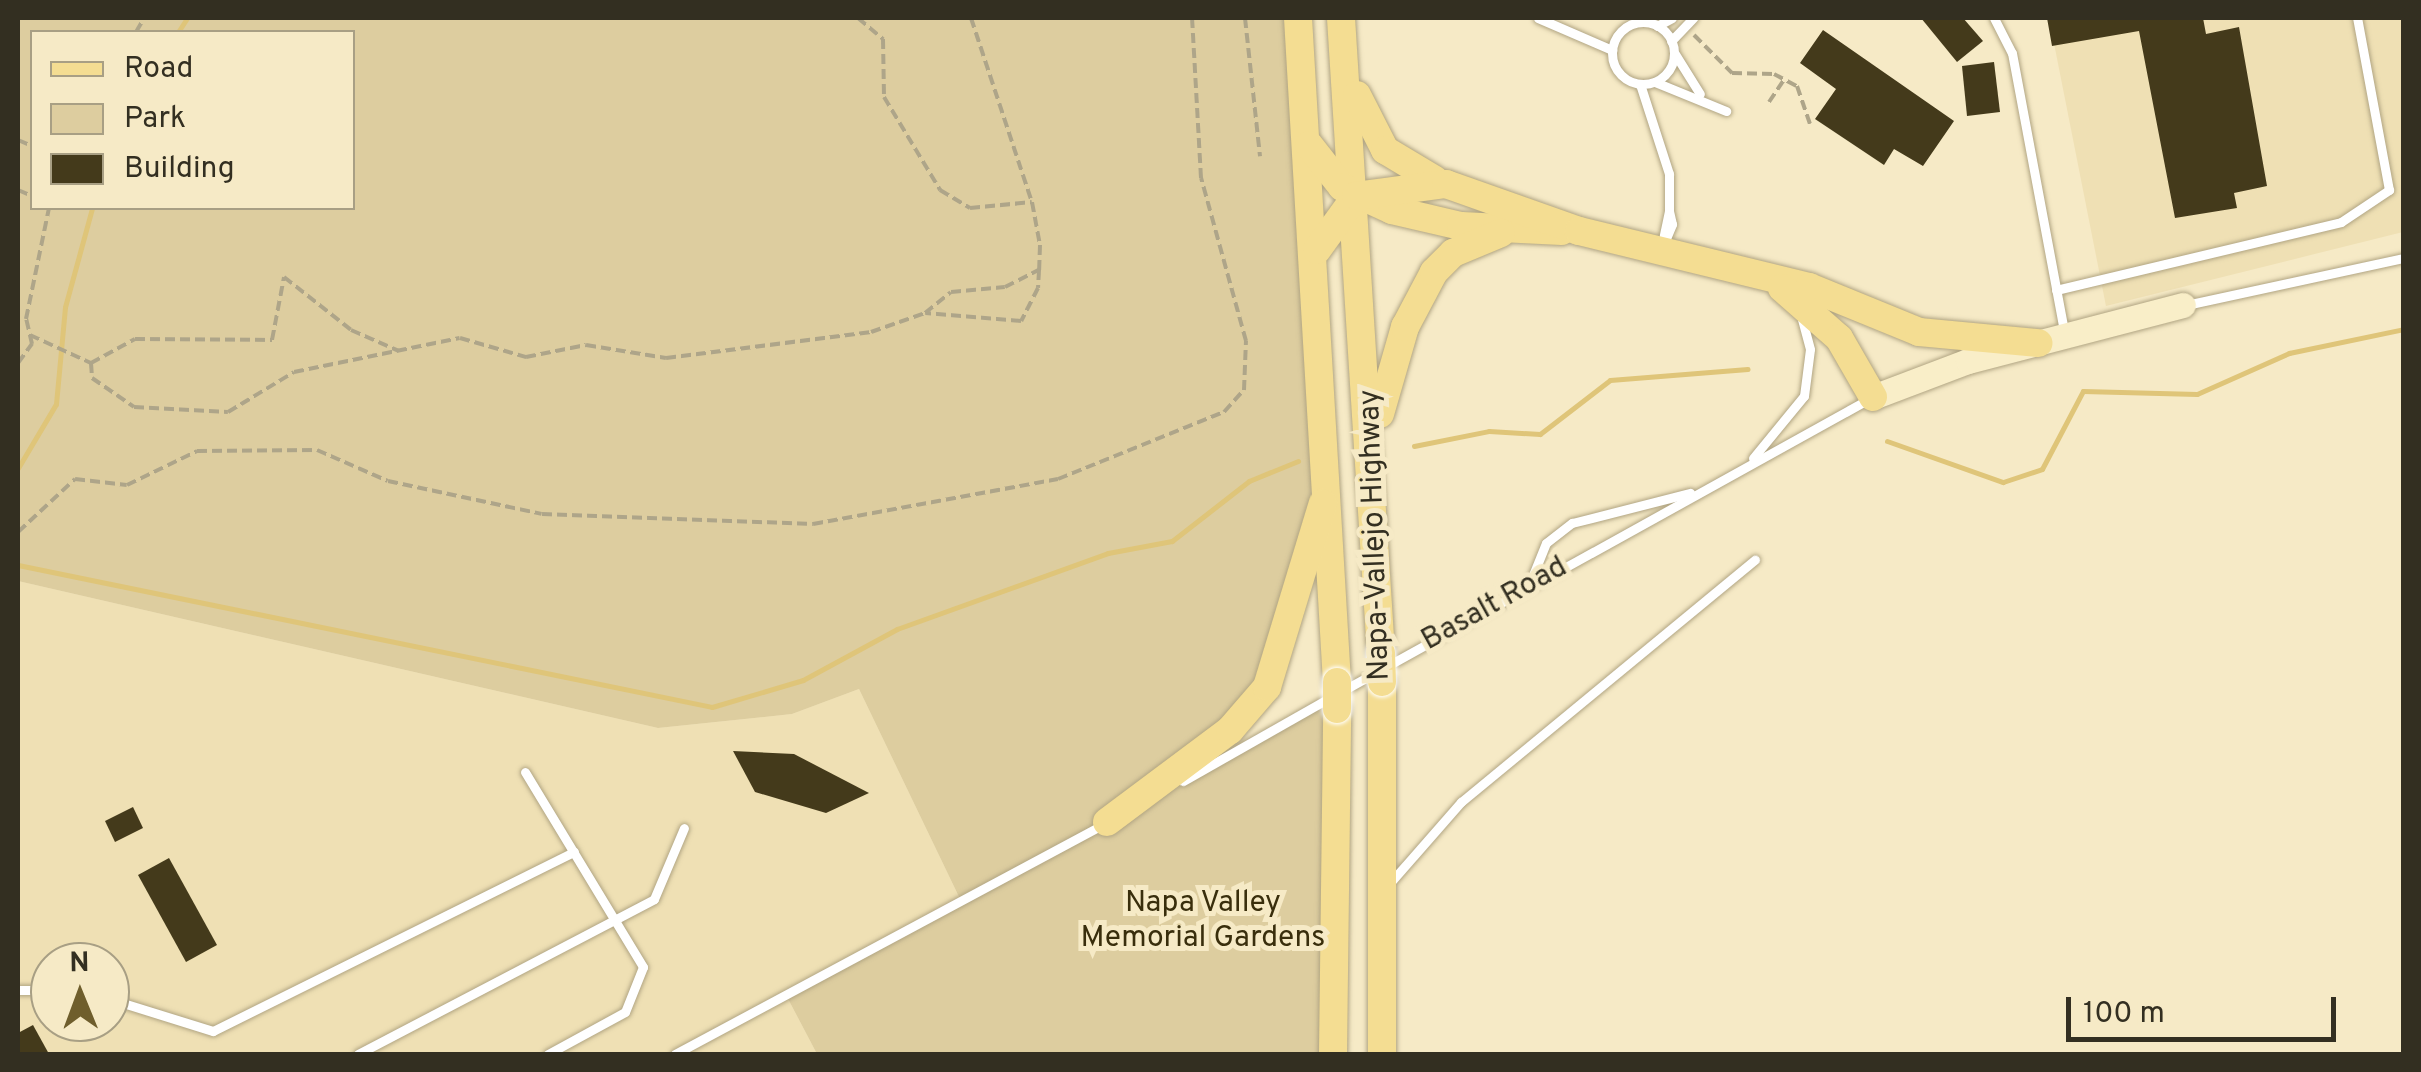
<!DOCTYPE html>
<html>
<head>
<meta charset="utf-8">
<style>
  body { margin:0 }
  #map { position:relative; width:2421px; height:1072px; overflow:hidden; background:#f6eac6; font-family:Overpass,sans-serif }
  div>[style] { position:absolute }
  .built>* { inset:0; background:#efe0b4 }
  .green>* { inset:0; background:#ddcd9f }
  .stream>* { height:5px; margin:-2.5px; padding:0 2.5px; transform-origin:2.5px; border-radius:2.5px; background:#dfc579 }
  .building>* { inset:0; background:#443a1b }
  .path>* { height:4px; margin-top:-2px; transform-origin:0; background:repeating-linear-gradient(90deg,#aea589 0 10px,transparent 0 15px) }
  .roads { filter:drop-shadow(0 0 2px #b1a583) drop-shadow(0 0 2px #b1a583) }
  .lane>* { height:9px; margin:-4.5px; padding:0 4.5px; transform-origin:4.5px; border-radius:4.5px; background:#fff }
  .lane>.ring { margin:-4.5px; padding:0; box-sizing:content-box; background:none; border:9px solid #fff; border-radius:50% }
  .secondary>* { height:25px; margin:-12.5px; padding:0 12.5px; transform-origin:12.5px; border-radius:12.5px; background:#f9eec8 }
  .primary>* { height:28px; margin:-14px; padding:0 14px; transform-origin:14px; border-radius:14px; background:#f4dd92 }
  .bridges { filter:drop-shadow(0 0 2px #fff) drop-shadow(0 0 2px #fff) }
  .primary-bridge>* { height:28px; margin:-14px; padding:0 14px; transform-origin:14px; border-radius:14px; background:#f4dd92 }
  span { translate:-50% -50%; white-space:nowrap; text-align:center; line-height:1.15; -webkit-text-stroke:10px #f6eac6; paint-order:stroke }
  .street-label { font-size:30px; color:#332f21 }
  .park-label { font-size:30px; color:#392e0c }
  .frame { position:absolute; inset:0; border:20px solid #332f21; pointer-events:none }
  .legend { position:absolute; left:30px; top:30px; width:325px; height:180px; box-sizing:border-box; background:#f6eac6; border:2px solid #a89f84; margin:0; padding:12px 18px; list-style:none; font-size:30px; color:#332f21 }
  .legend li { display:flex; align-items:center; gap:20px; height:50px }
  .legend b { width:50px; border:2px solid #a89f84 }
  .north { position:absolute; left:30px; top:942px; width:100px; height:100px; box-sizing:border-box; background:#f6eac6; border:2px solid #a89f84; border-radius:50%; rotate:359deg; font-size:28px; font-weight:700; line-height:40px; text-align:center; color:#332f21 }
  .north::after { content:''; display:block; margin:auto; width:35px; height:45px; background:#6f5e2c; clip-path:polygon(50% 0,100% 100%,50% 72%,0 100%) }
  .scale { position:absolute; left:2066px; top:997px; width:270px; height:45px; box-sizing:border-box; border:5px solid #332f21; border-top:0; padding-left:12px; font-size:30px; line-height:35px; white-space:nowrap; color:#332f21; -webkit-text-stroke:8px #f6eac6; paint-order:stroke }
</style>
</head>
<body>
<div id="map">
  <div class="built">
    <i style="clip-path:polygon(2049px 18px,2403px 18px,2403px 232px,2106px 306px)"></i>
    <i style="clip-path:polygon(evenodd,18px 581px,658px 728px,792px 714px,859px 689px,961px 901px,786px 995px,817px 1054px,18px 1054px,18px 581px,50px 962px,110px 962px,110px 1022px,50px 1022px,50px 962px)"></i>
  </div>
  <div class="green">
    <i style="clip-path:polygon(evenodd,18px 18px,1298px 18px,1331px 472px,1267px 687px,1115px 817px,1334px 695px,1333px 1054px,817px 1054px,786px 995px,961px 901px,859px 689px,792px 714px,658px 728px,18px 581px,18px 18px,32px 32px,352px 32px,352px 208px,32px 208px,32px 32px)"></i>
  </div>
  <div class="stream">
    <i style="left:178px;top:32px;width:17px;rotate:-57deg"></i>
    <i style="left:1887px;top:441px;width:123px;rotate:19.5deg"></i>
    <i style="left:2003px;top:482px;width:41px;rotate:-18.4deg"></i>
    <i style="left:2042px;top:469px;width:88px;rotate:-62.3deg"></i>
    <i style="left:2083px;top:391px;width:114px;rotate:1.5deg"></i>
    <i style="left:2197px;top:394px;width:101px;rotate:-24deg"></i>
    <i style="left:2289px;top:353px;width:117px;rotate:-11.8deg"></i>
    <i style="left:1414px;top:446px;width:76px;rotate:-11.3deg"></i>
    <i style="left:1489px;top:431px;width:51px;rotate:3.4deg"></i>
    <i style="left:1540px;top:434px;width:88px;rotate:-37.6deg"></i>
    <i style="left:1610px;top:380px;width:138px;rotate:-4.6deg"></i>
    <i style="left:18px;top:468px;width:74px;rotate:-59.3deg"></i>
    <i style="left:56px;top:404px;width:97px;rotate:-84.7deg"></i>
    <i style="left:65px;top:307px;width:103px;rotate:-74.7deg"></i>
    <i style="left:18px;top:565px;width:708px;rotate:11.56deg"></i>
    <i style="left:712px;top:707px;width:95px;rotate:-16.5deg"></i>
    <i style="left:803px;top:680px;width:107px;rotate:-28.5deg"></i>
    <i style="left:897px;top:629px;width:224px;rotate:-19.8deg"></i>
    <i style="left:1108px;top:553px;width:65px;rotate:-10.6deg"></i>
    <i style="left:1172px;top:541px;width:98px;rotate:-37.9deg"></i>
    <i style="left:1249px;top:481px;width:53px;rotate:-22.2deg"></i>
  </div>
  <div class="building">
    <i style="clip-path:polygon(1921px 18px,1963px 18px,1983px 41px,1957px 62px)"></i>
    <i style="clip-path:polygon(2047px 18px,2203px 18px,2206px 34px,2239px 27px,2267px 186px,2234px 193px,2237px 208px,2175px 218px,2139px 31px,2052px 46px)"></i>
    <i style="clip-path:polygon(1823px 30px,1954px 121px,1923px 166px,1894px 149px,1884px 165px,1815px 119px,1836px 89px,1800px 63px)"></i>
    <i style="clip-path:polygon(1994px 62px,2000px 112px,1967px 116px,1962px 66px)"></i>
    <i style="clip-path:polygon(733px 751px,794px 754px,869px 793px,826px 813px,755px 792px)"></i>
    <i style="clip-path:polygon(133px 807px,143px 828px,115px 842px,105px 821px)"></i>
    <i style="clip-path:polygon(169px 858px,217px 945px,186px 962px,138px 875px)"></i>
    <i style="clip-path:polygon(33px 1025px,49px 1054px,18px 1054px,18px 1033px)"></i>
  </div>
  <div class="path">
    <i style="left:858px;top:18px;width:33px;rotate:40deg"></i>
    <i style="left:883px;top:39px;width:58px;rotate:89deg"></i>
    <i style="left:884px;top:97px;width:109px;rotate:58.9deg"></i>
    <i style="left:940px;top:190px;width:35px;rotate:31deg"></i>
    <i style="left:970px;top:208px;width:62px;rotate:-5.5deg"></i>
    <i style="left:1032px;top:202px;width:44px;rotate:79.5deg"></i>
    <i style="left:1040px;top:245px;width:25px;rotate:92deg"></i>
    <i style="left:1039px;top:270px;width:18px;rotate:93deg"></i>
    <i style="left:1038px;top:288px;width:37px;rotate:117deg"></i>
    <i style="left:1021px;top:321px;width:96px;rotate:-175.2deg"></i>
    <i style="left:925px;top:313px;width:33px;rotate:-39deg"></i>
    <i style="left:951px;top:292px;width:54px;rotate:-5.3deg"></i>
    <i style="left:1005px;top:287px;width:38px;rotate:-27deg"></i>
    <i style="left:971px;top:18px;width:194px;rotate:71.7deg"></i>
    <i style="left:1245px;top:18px;width:139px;rotate:83.8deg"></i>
    <i style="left:136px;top:32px;width:16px;rotate:-60deg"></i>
    <i style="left:1694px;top:35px;width:54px;rotate:45deg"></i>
    <i style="left:1732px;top:73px;width:42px;rotate:1.4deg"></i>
    <i style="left:1774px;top:74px;width:26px;rotate:28deg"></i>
    <i style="left:1797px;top:86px;width:40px;rotate:71.1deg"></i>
    <i style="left:1769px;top:102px;width:29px;rotate:-56deg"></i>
    <i style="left:18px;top:140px;width:15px;rotate:23deg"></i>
    <i style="left:18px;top:190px;width:15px;rotate:23deg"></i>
    <i style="left:30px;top:335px;width:67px;rotate:24.7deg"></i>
    <i style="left:91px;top:363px;width:15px;rotate:86deg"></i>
    <i style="left:92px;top:378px;width:51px;rotate:34.6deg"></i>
    <i style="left:134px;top:407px;width:94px;rotate:3deg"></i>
    <i style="left:228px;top:412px;width:77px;rotate:-31.2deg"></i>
    <i style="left:294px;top:372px;width:169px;rotate:-11.6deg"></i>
    <i style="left:460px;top:338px;width:69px;rotate:16.1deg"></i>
    <i style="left:526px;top:357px;width:61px;rotate:-11.3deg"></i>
    <i style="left:586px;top:345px;width:81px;rotate:9.2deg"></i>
    <i style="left:666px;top:358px;width:207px;rotate:-7.2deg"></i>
    <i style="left:871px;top:332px;width:57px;rotate:-19.4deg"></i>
    <i style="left:18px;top:363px;width:24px;rotate:-54deg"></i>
    <i style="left:32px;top:344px;width:26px;rotate:-103deg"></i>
    <i style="left:26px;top:319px;width:113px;rotate:-78.3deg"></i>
    <i style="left:91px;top:363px;width:50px;rotate:-28.6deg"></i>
    <i style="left:135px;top:339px;width:137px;rotate:0.4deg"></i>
    <i style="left:272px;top:340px;width:64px;rotate:-79.2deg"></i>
    <i style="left:284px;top:277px;width:85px;rotate:38.3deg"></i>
    <i style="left:351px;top:330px;width:52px;rotate:23.6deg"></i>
    <i style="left:18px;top:532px;width:78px;rotate:-42.9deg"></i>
    <i style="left:75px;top:479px;width:52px;rotate:6.6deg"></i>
    <i style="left:127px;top:485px;width:78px;rotate:-25.9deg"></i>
    <i style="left:197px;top:451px;width:120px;rotate:-0.5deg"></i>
    <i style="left:317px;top:450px;width:77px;rotate:23.6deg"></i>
    <i style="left:388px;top:481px;width:157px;rotate:12.1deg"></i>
    <i style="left:542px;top:514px;width:271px;rotate:2.1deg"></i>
    <i style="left:813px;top:524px;width:249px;rotate:-10.4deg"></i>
    <i style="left:1058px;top:479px;width:179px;rotate:-22deg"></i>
    <i style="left:1224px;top:412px;width:30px;rotate:-48deg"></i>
    <i style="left:1244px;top:390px;width:49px;rotate:-87.7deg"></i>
    <i style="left:1246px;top:341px;width:169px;rotate:-105.4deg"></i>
    <i style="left:1201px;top:178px;width:160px;rotate:-93.2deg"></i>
  </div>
  <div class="roads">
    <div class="lane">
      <i style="left:1538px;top:18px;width:81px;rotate:23.4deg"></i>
      <i style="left:1994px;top:18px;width:39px;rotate:63deg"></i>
      <i style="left:2012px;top:53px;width:283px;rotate:79.4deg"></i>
      <i class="ring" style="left:1612px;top:22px;width:53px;height:53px"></i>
      <i style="left:1657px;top:26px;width:17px;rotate:-28deg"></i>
      <i style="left:1671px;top:41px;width:32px;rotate:-46deg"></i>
      <i style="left:1675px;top:54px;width:47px;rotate:58deg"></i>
      <i style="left:1655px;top:82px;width:77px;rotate:22.2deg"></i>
      <i style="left:1640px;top:84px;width:95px;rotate:72.1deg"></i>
      <i style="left:1669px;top:174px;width:37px;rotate:90deg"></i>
      <i style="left:1662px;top:248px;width:26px;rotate:-67deg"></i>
      <i style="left:1672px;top:224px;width:13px;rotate:-103deg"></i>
      <i style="left:1669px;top:211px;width:25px;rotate:102deg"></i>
      <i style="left:2056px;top:290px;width:293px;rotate:-13.4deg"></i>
      <i style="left:2341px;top:222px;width:58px;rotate:-33.7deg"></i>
      <i style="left:2389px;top:190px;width:175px;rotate:-100.5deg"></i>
      <i style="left:2186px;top:305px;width:223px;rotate:-12.2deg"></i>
      <i style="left:1753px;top:458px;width:80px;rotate:-50.6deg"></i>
      <i style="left:1804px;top:396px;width:47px;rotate:-82.7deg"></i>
      <i style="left:1810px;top:349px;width:31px;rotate:-105deg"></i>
      <i style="left:1529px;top:585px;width:45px;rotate:-68deg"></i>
      <i style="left:1546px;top:543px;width:33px;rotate:-38deg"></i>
      <i style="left:1572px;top:523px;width:122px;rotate:-14.3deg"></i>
      <i style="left:1344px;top:690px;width:600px;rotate:-29deg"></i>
      <i style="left:525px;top:772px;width:228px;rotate:58.8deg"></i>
      <i style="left:643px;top:967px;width:48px;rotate:111.8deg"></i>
      <i style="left:625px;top:1012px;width:88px;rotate:151.4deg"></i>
      <i style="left:1183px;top:781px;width:170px;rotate:-29.6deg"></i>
      <i style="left:1390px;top:883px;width:108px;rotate:-48.8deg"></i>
      <i style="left:1461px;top:802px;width:381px;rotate:-39.5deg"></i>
      <i style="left:18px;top:990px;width:32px"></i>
      <i style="left:110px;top:999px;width:108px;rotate:17.3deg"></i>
      <i style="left:213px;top:1031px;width:403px;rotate:-26.4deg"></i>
      <i style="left:358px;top:1054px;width:334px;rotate:-27.6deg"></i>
      <i style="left:654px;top:899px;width:77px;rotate:-67.1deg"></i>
      <i style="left:675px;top:1054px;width:487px;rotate:-28.2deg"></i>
    </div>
    <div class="secondary">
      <i style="left:1873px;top:397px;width:102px;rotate:-20.8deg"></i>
      <i style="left:1968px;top:361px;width:222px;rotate:-14.6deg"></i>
    </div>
    <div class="primary">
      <i style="left:1298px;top:18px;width:665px;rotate:86.64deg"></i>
      <i style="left:1341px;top:18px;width:636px;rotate:86.4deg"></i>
      <i style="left:1357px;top:95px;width:62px;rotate:63deg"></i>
      <i style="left:1385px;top:150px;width:58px;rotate:31deg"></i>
      <i style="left:1309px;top:145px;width:53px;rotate:51.8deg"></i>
      <i style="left:1342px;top:187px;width:55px;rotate:24.7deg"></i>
      <i style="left:1392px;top:210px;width:71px;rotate:13.1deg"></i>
      <i style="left:1461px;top:226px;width:101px;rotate:2.8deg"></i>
      <i style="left:1317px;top:250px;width:67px;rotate:-54.2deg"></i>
      <i style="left:1356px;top:196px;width:91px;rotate:-7.6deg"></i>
      <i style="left:1446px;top:184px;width:141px;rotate:19.5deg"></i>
      <i style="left:1579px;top:231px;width:237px;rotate:13.7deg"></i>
      <i style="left:1809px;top:287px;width:119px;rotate:22.2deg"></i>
      <i style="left:1919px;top:332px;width:120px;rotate:5.3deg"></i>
      <i style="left:1782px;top:288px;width:76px;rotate:41.3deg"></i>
      <i style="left:1839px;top:338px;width:68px;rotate:60deg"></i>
      <i style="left:1380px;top:414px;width:91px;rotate:-74deg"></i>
      <i style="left:1405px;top:327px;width:62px;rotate:-62.2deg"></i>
      <i style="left:1434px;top:272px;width:27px;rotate:-45deg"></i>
      <i style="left:1453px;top:253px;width:52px;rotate:-22.6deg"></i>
      <i style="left:1107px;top:822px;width:154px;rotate:-36.8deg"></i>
      <i style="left:1230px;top:730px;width:57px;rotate:-49.3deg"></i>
      <i style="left:1267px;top:687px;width:192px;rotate:-73.1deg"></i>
      <i style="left:1333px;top:1054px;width:345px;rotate:-89.3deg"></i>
      <i style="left:1382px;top:1054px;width:372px;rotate:-90deg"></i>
    </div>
  </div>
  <div class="bridges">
    <div class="primary-bridge">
      <i style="left:1381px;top:653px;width:29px;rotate:88deg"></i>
      <i style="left:1337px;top:682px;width:27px;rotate:90deg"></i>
    </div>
  </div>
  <div class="street-label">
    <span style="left:1376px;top:535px;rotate:-92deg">Napa-Vallejo Highway</span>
    <span style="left:1495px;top:605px;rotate:-29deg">Basalt Road</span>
  </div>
  <div class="park-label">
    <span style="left:1203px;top:921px">Napa Valley<br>Memorial Gardens</span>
  </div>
  <div class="frame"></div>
  <ul class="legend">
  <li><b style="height:12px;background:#f4dd92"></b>Road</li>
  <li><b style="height:28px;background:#ddcd9f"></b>Park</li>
  <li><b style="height:28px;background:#443a1b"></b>Building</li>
  </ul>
  <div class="north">N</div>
  <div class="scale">100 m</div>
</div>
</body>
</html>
